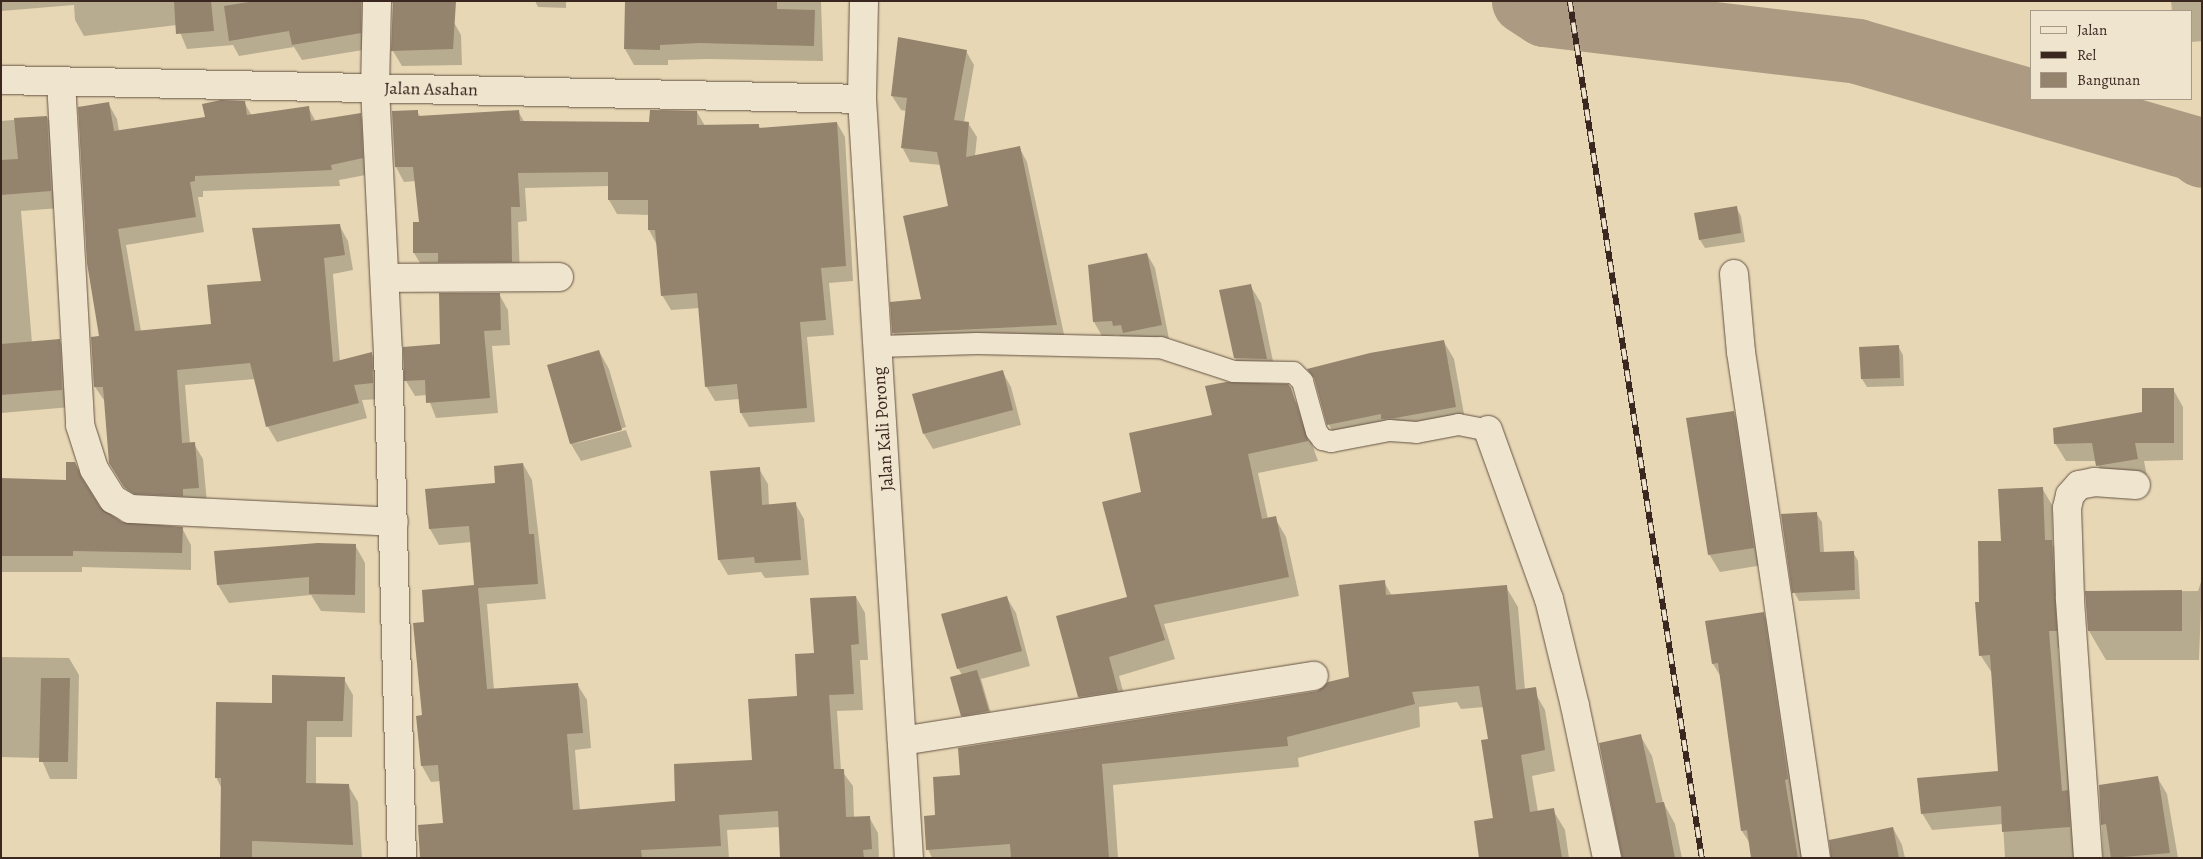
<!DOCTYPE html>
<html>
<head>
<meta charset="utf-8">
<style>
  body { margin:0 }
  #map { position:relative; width:2203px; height:859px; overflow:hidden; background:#e7d7b4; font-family:Alegreya,serif }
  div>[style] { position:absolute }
  .shadow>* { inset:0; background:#0003 }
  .river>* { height:65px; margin:-32.5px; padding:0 32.5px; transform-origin:32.5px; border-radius:32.5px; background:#ac9b82 }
  .building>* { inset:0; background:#94836d }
  .roads { filter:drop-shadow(0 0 1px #655345) drop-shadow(0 0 1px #655345) }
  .service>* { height:21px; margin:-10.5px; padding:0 10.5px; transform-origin:10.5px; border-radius:10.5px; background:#efe5ce }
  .minor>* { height:28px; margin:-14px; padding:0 14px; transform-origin:14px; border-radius:14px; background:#efe5ce }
  .rail>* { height:5.5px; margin-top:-2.75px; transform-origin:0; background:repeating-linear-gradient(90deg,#efe5ce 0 11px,#3a2720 0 22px); box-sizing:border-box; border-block:1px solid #3a2720 }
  span { translate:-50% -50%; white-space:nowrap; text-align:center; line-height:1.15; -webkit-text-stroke:5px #efe5ce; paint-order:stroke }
  .street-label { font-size:18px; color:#3a2720 }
  .frame { position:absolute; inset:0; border:2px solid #3a2720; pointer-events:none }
  .legend { position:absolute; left:2030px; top:10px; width:162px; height:90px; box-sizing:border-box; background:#efe5ce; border:1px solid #a79988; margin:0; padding:6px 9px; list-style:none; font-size:15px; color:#3a2720 }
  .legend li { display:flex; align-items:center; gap:10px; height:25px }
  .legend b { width:25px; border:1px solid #a79988 }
</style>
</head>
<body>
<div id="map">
  <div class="shadow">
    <i style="clip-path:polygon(1px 1px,386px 1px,369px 49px,302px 60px,294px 47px,239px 56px,233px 45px,187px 49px,177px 25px,84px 36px,75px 20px,74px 5px,1px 11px)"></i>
    <i style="clip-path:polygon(389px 1px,448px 1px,452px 19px,461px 35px,462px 65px,402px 66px,393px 51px,394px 4px)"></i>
    <i style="clip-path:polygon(535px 1px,566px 1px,566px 8px,538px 7px)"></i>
    <i style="clip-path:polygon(627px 1px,821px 1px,823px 61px,708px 59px,668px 60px,668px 65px,634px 65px,625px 49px)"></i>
    <i style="clip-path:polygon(2171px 1px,2202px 1px,2202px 41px,2192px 42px,2192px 11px,2172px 11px)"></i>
    <i style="clip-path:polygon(966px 51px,974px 65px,964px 122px,968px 123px,977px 137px,975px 156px,1019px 147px,1027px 162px,1065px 339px,902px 347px,893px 333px,922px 300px,950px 207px,941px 165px,910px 162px,902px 147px,906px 111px,901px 110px,892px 96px)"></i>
    <i style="clip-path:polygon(244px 102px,252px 116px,308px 107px,316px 122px,360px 115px,369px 130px,371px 174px,339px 180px,340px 186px,203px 191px,203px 197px,198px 197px,204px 232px,126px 245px,141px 331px,212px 325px,262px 282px,339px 225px,348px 241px,353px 270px,333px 274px,340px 362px,372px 354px,381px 369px,382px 399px,362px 400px,367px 418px,277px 442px,268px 427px,255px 379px,185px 385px,190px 444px,194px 444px,203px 459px,207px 503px,135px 503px,119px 479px,106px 403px,95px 387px,92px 338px,100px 337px,108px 103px,117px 119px,119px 131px,206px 118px)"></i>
    <i style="clip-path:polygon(417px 111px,421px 118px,518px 111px,525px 123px,651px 123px,697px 112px,705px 126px,758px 125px,761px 129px,837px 123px,845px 137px,853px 281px,829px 283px,834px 335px,807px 337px,815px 422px,749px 427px,741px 413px,740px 399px,715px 401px,706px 386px,700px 308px,671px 310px,662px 295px,657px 245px,649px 230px,649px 215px,617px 214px,609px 200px,609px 186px,525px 188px,527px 221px,518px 222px,520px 276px,423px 268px,414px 253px,414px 223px,421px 223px,416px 181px,404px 182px,396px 167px,393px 112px)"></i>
    <i style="clip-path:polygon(47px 117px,56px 134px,60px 208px,21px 211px,32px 343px,59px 340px,69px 357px,71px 407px,1px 413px,1px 121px)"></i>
    <i style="clip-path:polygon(1736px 207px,1741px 216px,1745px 242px,1705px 248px,1700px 240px)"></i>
    <i style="clip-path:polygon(1147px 254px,1155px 268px,1169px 339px,1122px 340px,1119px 335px,1102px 336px,1094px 322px)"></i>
    <i style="clip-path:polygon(1250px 285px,1261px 303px,1276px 376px,1245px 375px,1235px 358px)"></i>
    <i style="clip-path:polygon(499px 294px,508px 310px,510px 345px,492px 346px,498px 413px,436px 418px,427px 395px,415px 396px,406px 381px,405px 349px,442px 346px)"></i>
    <i style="clip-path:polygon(1444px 342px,1454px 359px,1466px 425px,1339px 443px,1329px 425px,1317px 382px)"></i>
    <i style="clip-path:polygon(1898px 346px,1903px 355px,1904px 386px,1867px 387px,1862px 379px)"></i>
    <i style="clip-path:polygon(599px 351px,609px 369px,626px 427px,574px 444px,626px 430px,632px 447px,581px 461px,571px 444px,549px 366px)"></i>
    <i style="clip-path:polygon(1002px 371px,1011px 387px,1021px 425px,933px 449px,924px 434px)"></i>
    <i style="clip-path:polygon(1287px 386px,1298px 405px,1318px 461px,1258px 473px,1268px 519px,1275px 518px,1286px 537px,1299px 596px,1164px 624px,1175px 659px,1119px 676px,1128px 710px,1090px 716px,1079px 697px,1057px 617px,1129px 597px,1142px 493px,1213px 416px)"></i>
    <i style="clip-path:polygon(2173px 389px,2183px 407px,2183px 460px,2144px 461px,2147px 476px,2107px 483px,2096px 461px,2066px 461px,2055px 443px,2143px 413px)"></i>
    <i style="clip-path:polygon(1733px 412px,1743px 430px,1763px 565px,1720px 572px,1709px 554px)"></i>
    <i style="clip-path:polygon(75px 463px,104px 513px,128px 526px,182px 528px,191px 545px,191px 570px,82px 567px,82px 572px,1px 572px,1px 480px,67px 481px)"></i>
    <i style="clip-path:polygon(523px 464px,532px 480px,546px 599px,487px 604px,494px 690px,577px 684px,587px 700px,591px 748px,575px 750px,580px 811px,677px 802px,753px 761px,799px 697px,815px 654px,856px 597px,865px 613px,868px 660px,860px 660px,863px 710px,837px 711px,841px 770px,853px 786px,854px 818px,869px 817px,878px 833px,879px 858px,782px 858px,780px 827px,727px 830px,729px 858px,421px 858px,444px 824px,441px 781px,431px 782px,422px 766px,425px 623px,476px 586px,472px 542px,439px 545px,430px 529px,426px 490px,497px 485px)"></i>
    <i style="clip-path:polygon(759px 469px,768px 484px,769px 505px,795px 503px,804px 519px,809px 575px,765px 578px,761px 572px,728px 575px,719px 560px)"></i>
    <i style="clip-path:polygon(2042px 488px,2052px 505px,2053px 545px,2062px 559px,2066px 648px,2058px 648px,2070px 797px,2080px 858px,2005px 858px,2003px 824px,1932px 830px,1922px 813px,1999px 772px,1992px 673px,1981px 656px,1980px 603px,2003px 542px)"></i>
    <i style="clip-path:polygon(1816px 513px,1822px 522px,1824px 553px,1853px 552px,1858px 561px,1860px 599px,1799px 601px,1794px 592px)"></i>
    <i style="clip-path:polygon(355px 545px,365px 563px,365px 613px,321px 611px,311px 595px,229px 603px,218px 585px,216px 552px)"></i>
    <i style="clip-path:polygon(2202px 579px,2199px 660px,2106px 660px,2089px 631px,2087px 592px,2198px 591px)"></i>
    <i style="clip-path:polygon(1384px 582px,1392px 596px,1506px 587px,1518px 607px,1525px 690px,1533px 689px,1545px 710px,1555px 771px,1532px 776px,1538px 812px,1553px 810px,1565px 830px,1569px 858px,1481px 858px,1495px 819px,1489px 740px,1484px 707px,1461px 709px,1457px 702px,1419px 707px,1420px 727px,1298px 758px,1299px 767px,1113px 785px,1118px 858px,932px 858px,928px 849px,936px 816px,962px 776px,1317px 692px,1350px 678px)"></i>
    <i style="clip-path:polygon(1007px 598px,1016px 613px,1030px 666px,981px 679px,993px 720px,967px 724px,962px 715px,962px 675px,958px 668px)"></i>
    <i style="clip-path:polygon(1763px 613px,1773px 630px,1804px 858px,1753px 858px,1751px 845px,1742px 831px,1721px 677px,1713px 664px,1707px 622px)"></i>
    <i style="clip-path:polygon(1px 657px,69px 658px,79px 675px,77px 779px,50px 779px,41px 758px,1px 757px)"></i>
    <i style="clip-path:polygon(344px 679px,353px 695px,352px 737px,316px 737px,316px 784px,348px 785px,358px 802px,362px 858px,221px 858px,222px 789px,216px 777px,273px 705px)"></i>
    <i style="clip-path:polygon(1640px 735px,1652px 756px,1663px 802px,1675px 824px,1682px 858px,1623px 858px)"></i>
    <i style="clip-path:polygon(2157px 777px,2167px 794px,2178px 858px,2103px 858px,2100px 786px)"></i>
    <i style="clip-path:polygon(1893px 828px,1902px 845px,1905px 858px,1832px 858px)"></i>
  </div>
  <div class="river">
    <i style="left:1524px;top:1px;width:24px;rotate:33deg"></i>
    <i style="left:1544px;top:14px;width:315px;rotate:6.7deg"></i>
    <i style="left:1857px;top:51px;width:350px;rotate:16.1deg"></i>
    <i style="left:2193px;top:148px;width:11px;rotate:38deg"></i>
  </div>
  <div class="building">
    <i style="clip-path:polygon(174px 1px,211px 1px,214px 31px,176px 34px)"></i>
    <i style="clip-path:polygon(255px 1px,361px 1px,361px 33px,292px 45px,289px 31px,229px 41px,224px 6px)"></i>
    <i style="clip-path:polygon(393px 1px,456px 1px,453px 49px,391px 51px)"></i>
    <i style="clip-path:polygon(625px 1px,777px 1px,777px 9px,815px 10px,814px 46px,699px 43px,660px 45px,660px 50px,624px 49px)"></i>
    <i style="clip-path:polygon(898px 37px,967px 50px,954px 120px,969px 122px,966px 157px,1020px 146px,1057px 325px,892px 333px,890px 302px,921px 299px,903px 216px,948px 206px,937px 152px,901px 148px,907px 98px,891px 96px)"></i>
    <i style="clip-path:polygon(221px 100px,245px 101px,247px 115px,309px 106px,311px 121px,361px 113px,363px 158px,331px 165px,332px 170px,195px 176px,195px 181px,190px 182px,196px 217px,118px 229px,135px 331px,211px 324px,207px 285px,261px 281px,252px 228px,340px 224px,345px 255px,324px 258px,333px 362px,372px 352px,373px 383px,354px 385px,359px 403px,266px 427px,250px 363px,177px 370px,182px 443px,195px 442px,199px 488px,183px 489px,183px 496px,135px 494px,124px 487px,109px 463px,103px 387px,94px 387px,91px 337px,99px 336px,87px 263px,78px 107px,109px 102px,114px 131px,205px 117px,202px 104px)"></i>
    <i style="clip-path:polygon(418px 110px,418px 116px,519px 110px,520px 121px,649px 122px,650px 110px,697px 111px,697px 125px,759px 124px,759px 128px,837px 122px,846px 266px,821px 268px,826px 320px,800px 322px,807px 408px,740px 413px,737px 384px,705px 387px,697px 293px,661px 296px,655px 230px,648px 230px,648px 200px,608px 200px,608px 172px,518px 173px,520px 207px,511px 207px,512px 262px,438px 262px,438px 253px,413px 253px,413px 222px,419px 222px,413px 167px,395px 167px,392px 111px)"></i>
    <i style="clip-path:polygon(47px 116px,51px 191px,1px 195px,1px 160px,18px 159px,14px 118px)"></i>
    <i style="clip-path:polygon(1737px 206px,1741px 233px,1699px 240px,1694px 213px)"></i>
    <i style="clip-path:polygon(1147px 253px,1162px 325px,1123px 333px,1121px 325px,1113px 326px,1112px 321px,1093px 322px,1088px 265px)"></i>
    <i style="clip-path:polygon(1251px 284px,1267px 359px,1234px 358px,1219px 290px)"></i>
    <i style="clip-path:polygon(439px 293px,500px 293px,501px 330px,484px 331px,490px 398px,426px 403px,425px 380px,404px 381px,403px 347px,440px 344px)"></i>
    <i style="clip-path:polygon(60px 339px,62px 390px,1px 395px,1px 344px)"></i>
    <i style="clip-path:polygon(1444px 340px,1456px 407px,1395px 418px,1381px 419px,1381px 414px,1327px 425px,1314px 378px,1307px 369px,1370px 353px)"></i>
    <i style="clip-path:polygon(1899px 345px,1900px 378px,1861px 379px,1859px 347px)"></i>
    <i style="clip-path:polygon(599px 350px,622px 430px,570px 444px,547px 365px)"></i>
    <i style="clip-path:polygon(1003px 370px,1013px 410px,923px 434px,912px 394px)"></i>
    <i style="clip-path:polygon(1226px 382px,1288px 384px,1291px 388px,1308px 441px,1248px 454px,1262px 519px,1276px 516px,1289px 577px,1154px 605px,1165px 640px,1109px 657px,1118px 691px,1078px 697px,1056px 616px,1127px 597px,1102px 502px,1141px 492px,1129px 433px,1212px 415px,1205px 386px)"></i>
    <i style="clip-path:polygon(2142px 388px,2174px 388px,2174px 443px,2135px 443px,2138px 459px,2096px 466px,2092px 443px,2054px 444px,2053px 428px,2142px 412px)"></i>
    <i style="clip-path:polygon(1734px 411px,1754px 548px,1708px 555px,1686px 418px)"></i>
    <i style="clip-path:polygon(66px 462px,75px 462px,81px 477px,100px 507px,122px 522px,183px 527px,182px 553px,73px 551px,73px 556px,1px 556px,1px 478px,66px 480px)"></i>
    <i style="clip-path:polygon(523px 463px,529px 534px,534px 534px,538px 584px,478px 588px,487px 689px,578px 683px,583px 733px,567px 734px,573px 810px,675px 801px,674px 764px,752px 760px,748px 699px,797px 696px,795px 654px,814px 653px,810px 598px,856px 596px,859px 644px,851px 645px,854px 694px,829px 695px,834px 769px,844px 769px,846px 817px,870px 816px,872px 849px,863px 850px,864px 858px,780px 858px,778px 811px,719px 815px,721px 846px,641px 850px,642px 858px,420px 858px,418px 825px,443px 823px,438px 765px,421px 766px,416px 716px,422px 715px,413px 623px,424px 622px,422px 590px,474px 585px,469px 526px,429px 529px,425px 489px,495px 483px,494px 466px)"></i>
    <i style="clip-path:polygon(760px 467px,762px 505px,796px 502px,801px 560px,755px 563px,754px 557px,718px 560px,710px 471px)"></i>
    <i style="clip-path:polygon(2043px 487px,2045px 540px,2052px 540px,2057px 631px,2049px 631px,2062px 791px,2068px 790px,2070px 827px,2002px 832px,2001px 806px,1921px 814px,1917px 778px,1998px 771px,1990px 655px,1979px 656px,1975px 602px,1979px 602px,1978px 541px,2001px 541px,1998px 489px)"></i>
    <i style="clip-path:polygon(1817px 512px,1820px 552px,1854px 551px,1855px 590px,1792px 593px,1781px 514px)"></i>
    <i style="clip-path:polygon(318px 543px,356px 544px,355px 595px,309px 594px,309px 577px,217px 585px,214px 551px)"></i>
    <i style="clip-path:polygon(1385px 580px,1386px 595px,1507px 585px,1516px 690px,1536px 687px,1545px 750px,1521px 755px,1530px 812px,1554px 808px,1562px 858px,1479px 858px,1474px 821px,1493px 818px,1481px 740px,1488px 739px,1479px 686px,1412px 692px,1415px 704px,1287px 737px,1288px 746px,1102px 764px,1109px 858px,1011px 858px,1010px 844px,926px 850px,924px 816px,935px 815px,933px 777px,960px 775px,958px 748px,1317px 691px,1328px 682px,1349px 677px,1339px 585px)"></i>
    <i style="clip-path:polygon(2182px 590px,2182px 631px,2088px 631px,2085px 591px)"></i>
    <i style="clip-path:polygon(1007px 596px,1022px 651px,957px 669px,941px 614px)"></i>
    <i style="clip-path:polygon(1764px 612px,1788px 779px,1785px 780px,1798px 858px,1751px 858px,1747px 830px,1741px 831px,1718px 663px,1712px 664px,1705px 621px)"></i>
    <i style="clip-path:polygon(977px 670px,989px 711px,961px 716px,950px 677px)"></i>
    <i style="clip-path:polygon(272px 675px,345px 677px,343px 721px,307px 721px,306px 783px,349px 784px,353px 845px,252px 841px,252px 858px,220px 858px,221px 778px,215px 778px,216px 702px,272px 703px)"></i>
    <i style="clip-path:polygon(41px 678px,70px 678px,68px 762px,39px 762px)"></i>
    <i style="clip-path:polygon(1641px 734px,1656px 803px,1664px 802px,1675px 858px,1622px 858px,1599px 743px)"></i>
    <i style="clip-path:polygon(2158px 776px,2170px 853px,2111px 858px,2106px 824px,2101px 825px,2099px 785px)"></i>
    <i style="clip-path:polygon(1893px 827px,1899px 858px,1831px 858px,1829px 840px)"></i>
  </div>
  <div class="roads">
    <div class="service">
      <i style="left:878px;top:346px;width:99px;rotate:-1.7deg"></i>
      <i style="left:977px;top:343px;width:183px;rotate:1.3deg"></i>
      <i style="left:1160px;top:347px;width:77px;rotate:18.2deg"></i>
      <i style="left:1233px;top:371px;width:60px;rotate:1deg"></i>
      <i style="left:1293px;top:372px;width:13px;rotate:45deg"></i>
      <i style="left:1302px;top:381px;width:52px;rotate:74.4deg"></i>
      <i style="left:1316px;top:431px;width:10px;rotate:53deg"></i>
      <i style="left:1322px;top:439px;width:9px;rotate:13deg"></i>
      <i style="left:1331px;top:441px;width:59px;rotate:-10.7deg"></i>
      <i style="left:1389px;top:430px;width:27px;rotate:4deg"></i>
      <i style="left:1416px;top:432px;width:43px;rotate:-10.8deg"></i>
      <i style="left:1458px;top:424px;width:31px;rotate:11deg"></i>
    </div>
    <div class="minor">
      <i style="left:377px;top:1px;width:87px;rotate:91.3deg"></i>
      <i style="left:375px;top:88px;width:263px;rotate:87.2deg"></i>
      <i style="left:388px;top:351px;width:507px;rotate:88.42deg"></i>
      <i style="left:864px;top:1px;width:98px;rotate:91.2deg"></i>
      <i style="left:862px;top:99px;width:760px;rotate:86.46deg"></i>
      <i style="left:1px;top:80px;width:861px;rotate:1.26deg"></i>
      <i style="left:61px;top:81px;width:345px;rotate:86.8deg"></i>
      <i style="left:80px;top:425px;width:46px;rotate:72.3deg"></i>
      <i style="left:94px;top:469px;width:36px;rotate:58deg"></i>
      <i style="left:113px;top:499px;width:20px;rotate:30deg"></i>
      <i style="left:130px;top:509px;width:264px;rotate:2.8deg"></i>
      <i style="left:1734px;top:274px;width:78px;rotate:84.9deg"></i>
      <i style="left:1741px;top:352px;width:512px;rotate:81.57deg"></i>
      <i style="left:385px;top:278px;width:174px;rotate:-0.3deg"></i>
      <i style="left:1488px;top:430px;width:180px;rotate:70.2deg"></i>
      <i style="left:1549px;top:599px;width:110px;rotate:76.3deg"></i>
      <i style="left:1575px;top:706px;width:155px;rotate:78.1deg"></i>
      <i style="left:902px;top:741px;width:417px;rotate:-9deg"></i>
      <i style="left:2088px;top:858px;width:261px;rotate:-94deg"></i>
      <i style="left:2070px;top:598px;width:90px;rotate:-91.9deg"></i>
      <i style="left:2067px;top:508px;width:13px;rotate:-77deg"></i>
      <i style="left:2070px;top:495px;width:13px;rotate:-48deg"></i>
      <i style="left:2079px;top:485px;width:15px;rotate:-11deg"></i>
      <i style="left:2094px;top:482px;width:42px;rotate:4.1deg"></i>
    </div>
  </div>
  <div class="rail">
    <i style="left:1570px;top:1px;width:867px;rotate:81.24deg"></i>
  </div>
  <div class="street-label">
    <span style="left:431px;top:89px;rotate:1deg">Jalan Asahan</span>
    <span style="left:883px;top:429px;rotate:-94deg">Jalan Kali Porong</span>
  </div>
  <div class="frame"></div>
  <ul class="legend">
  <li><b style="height:6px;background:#efe5ce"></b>Jalan</li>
  <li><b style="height:6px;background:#3a2720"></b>Rel</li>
  <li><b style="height:14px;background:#94836d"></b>Bangunan</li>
  </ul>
</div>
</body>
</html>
